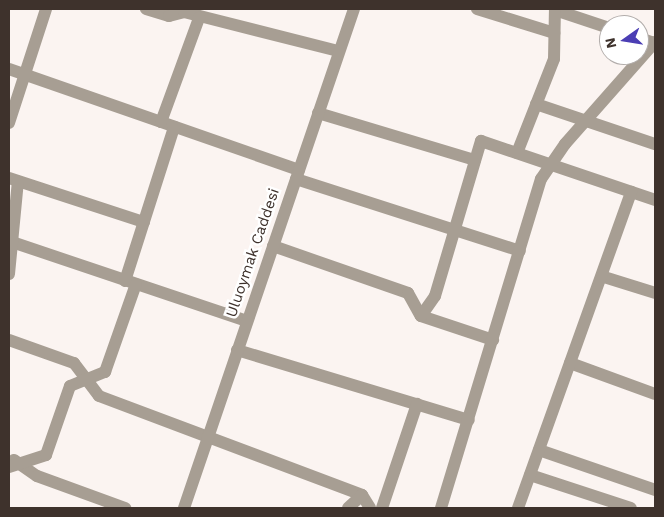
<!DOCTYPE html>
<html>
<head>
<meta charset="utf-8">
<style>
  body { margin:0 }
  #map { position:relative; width:664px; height:517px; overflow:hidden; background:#fbf4f1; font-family:"Work Sans",sans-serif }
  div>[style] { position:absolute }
  .minor>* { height:12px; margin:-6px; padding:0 6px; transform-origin:6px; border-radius:6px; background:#a79e93 }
  .tertiary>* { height:12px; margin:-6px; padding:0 6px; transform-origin:6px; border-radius:6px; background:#a79e93 }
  span { translate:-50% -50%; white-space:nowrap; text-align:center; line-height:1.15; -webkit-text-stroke:5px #fff; paint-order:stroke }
  .street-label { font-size:15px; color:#3e322c }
  .frame { position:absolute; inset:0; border:10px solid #3e322c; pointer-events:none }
  .north { position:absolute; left:599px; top:15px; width:50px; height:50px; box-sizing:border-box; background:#fff; border:1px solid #b2adab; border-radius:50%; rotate:257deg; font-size:14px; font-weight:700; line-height:20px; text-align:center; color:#3e322c }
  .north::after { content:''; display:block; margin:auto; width:18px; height:22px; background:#4b3eb4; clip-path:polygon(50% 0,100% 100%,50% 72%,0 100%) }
</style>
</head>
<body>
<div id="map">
  <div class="minor">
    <i style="left:146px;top:9px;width:24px;rotate:17deg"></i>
    <i style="left:169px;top:16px;width:16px;rotate:-15deg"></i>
    <i style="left:184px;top:12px;width:159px;rotate:14.2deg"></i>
    <i style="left:477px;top:9px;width:81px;rotate:17.3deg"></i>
    <i style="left:555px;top:10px;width:57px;rotate:18.4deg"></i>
    <i style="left:639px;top:38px;width:16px;rotate:18deg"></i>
    <i style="left:9px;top:69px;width:307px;rotate:19.2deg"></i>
    <i style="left:536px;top:104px;width:126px;rotate:18.6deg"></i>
    <i style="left:318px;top:113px;width:164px;rotate:16.7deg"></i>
    <i style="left:161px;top:122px;width:111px;rotate:-69.9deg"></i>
    <i style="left:517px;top:153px;width:101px;rotate:-68.5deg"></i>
    <i style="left:554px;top:59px;width:50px;rotate:-88.9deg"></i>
    <i style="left:9px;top:178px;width:142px;rotate:18.1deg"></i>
    <i style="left:296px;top:179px;width:235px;rotate:17.8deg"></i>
    <i style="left:9px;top:241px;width:251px;rotate:18.6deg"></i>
    <i style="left:273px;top:246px;width:143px;rotate:19.2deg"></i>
    <i style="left:408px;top:293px;width:26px;rotate:61deg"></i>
    <i style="left:421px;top:316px;width:76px;rotate:18.4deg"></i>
    <i style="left:9px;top:274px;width:93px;rotate:-84.5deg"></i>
    <i style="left:604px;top:277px;width:53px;rotate:17.4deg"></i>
    <i style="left:125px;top:281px;width:162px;rotate:-72.3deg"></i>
    <i style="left:421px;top:316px;width:24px;rotate:-55deg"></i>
    <i style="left:435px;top:296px;width:162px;rotate:-73.5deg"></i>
    <i style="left:481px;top:141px;width:184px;rotate:18.7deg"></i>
    <i style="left:9px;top:340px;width:69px;rotate:19.5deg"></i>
    <i style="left:74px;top:363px;width:41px;rotate:52.9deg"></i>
    <i style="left:99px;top:396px;width:281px;rotate:20.6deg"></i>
    <i style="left:362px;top:495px;width:15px;rotate:58deg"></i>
    <i style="left:237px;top:350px;width:242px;rotate:16.8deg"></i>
    <i style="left:570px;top:363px;width:90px;rotate:20deg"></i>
    <i style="left:539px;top:450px;width:123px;rotate:19deg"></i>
    <i style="left:14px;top:460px;width:28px;rotate:35deg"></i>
    <i style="left:37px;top:476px;width:94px;rotate:20deg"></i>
    <i style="left:9px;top:467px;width:39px;rotate:-18deg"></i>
    <i style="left:46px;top:455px;width:73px;rotate:-70.8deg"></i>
    <i style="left:70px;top:386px;width:38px;rotate:-22deg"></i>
    <i style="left:105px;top:372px;width:93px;rotate:-70.6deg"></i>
    <i style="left:530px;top:475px;width:106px;rotate:18.1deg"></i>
    <i style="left:348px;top:508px;width:19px;rotate:-43deg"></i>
    <i style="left:382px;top:508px;width:110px;rotate:-71.4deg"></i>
    <i style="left:441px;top:508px;width:344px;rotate:-73.1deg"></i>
    <i style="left:541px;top:179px;width:42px;rotate:-55.6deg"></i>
    <i style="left:565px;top:144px;width:136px;rotate:-48.6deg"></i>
    <i style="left:518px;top:508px;width:336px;rotate:-70.3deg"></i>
  </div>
  <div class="tertiary">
    <i style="left:9px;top:123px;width:120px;rotate:-72deg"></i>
    <i style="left:184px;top:508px;width:527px;rotate:-71.19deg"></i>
  </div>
  <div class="street-label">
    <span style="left:253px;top:253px;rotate:-71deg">Uluoymak Caddesi</span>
  </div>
  <div class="frame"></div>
  <div class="north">N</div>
</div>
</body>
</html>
